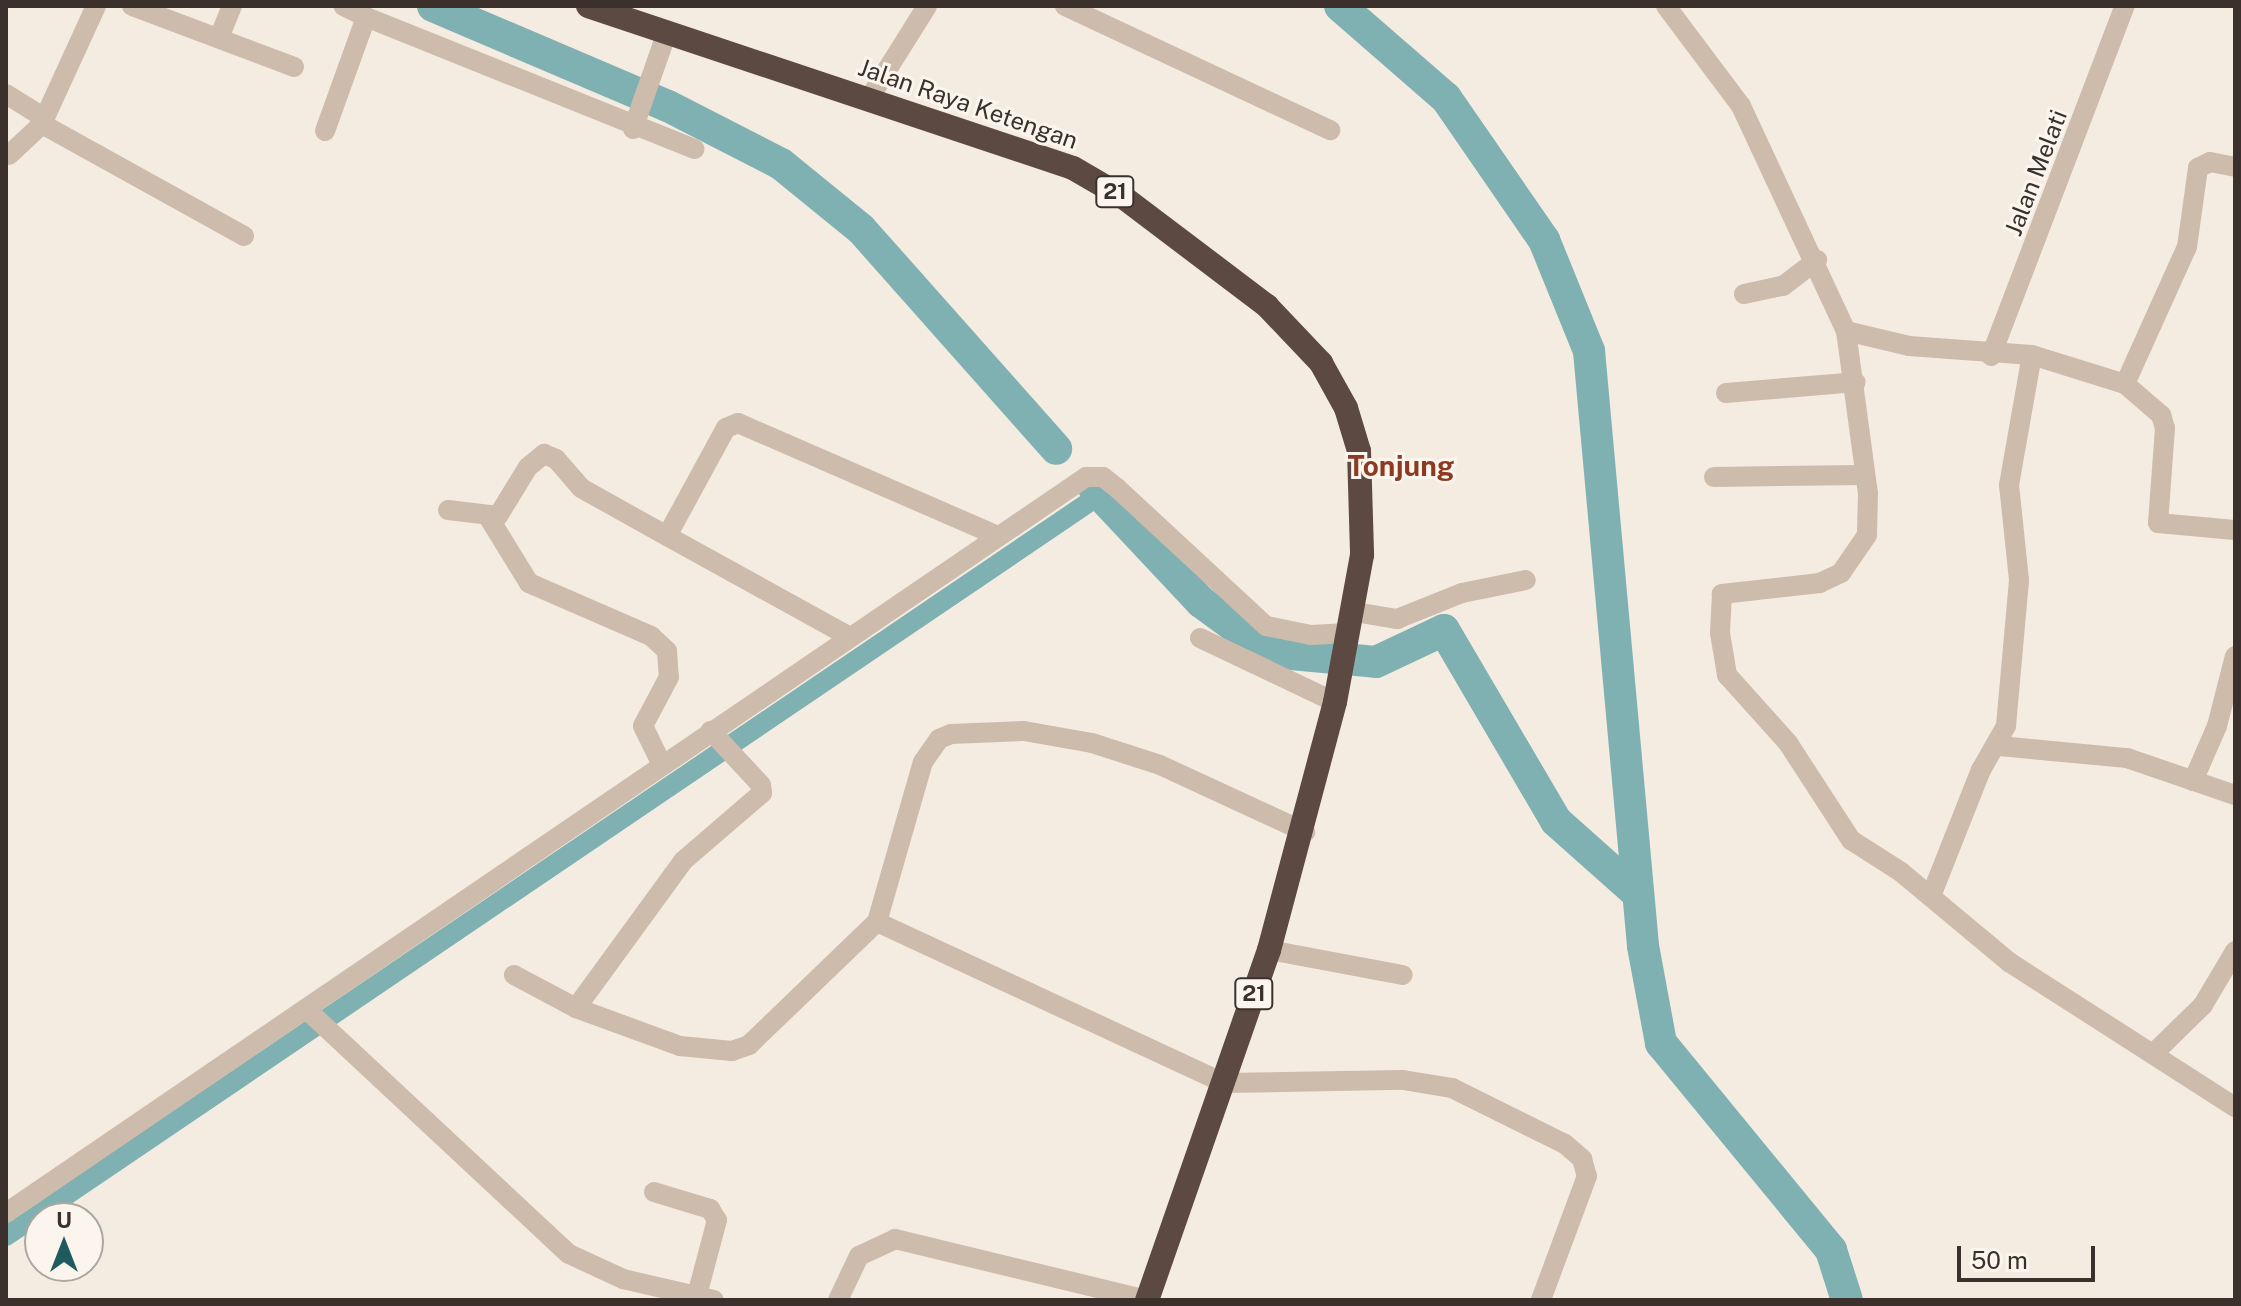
<!DOCTYPE html>
<html>
<head>
<meta charset="utf-8">
<style>
  body { margin:0 }
  #map { position:relative; width:2241px; height:1306px; overflow:hidden; background:#f4ebe1; font-family:"Public Sans",sans-serif }
  div>[style] { position:absolute }
  .canal>* { height:20px; margin:-10px; padding:0 10px; transform-origin:10px; border-radius:10px; background:#7fb0b2 }
  .river>* { height:32px; margin:-16px; padding:0 16px; transform-origin:16px; border-radius:16px; background:#7fb0b2 }
  .minor>* { height:20px; margin:-10px; padding:0 10px; transform-origin:10px; border-radius:10px; background:#cdbbac }
  .highway>* { height:24px; margin:-12px; padding:0 12px; transform-origin:12px; border-radius:12px; background:#5c4a42 }
  span { translate:-50% -50%; white-space:nowrap; text-align:center; line-height:1.15; -webkit-text-stroke:6px #fbf5ee; paint-order:stroke }
  .shield-label span { padding:2px 6px; background:#fbf5ee; border:2px solid; border-radius:6px; -webkit-text-stroke-width:0 }
  .shield-label { font-size:22px; color:#3b302b; font-weight:700 }
  .street-label { font-size:24px; color:#3b302b }
  .quarter-label { font-size:28px; color:#8c3b22; font-weight:700 }
  .frame { position:absolute; inset:0; border:8px solid #3b302b; pointer-events:none }
  .north { position:absolute; left:24px; top:1202px; width:80px; height:80px; box-sizing:border-box; background:#fbf5ee; border:2px solid #aea6a0; border-radius:50%; rotate:0deg; font-size:22px; font-weight:700; line-height:32px; text-align:center; color:#3b302b }
  .north::after { content:''; display:block; margin:auto; width:28px; height:36px; background:#1f5a5e; clip-path:polygon(50% 0,100% 100%,50% 72%,0 100%) }
  .scale { position:absolute; left:1957px; top:1246px; width:138px; height:36px; box-sizing:border-box; border:4px solid #3b302b; border-top:0; padding-left:10px; font-size:24px; line-height:28px; white-space:nowrap; color:#3b302b; -webkit-text-stroke:6px #fbf5ee; paint-order:stroke }
</style>
</head>
<body>
<div id="map">
  <div class="canal">
    <i style="left:6px;top:1236px;width:1323px;rotate:-34.12deg"></i>
  </div>
  <div class="river">
    <i style="left:433px;top:6px;width:255px;rotate:23.1deg"></i>
    <i style="left:668px;top:106px;width:127px;rotate:27.2deg"></i>
    <i style="left:781px;top:164px;width:103px;rotate:39.1deg"></i>
    <i style="left:861px;top:229px;width:294px;rotate:48.4deg"></i>
    <i style="left:1340px;top:6px;width:140px;rotate:41deg"></i>
    <i style="left:1446px;top:98px;width:173px;rotate:55.4deg"></i>
    <i style="left:1544px;top:240px;width:120px;rotate:67.9deg"></i>
    <i style="left:1589px;top:351px;width:597px;rotate:84.81deg"></i>
    <i style="left:1643px;top:946px;width:99px;rotate:79.5deg"></i>
    <i style="left:1661px;top:1043px;width:268px;rotate:50.6deg"></i>
    <i style="left:1831px;top:1250px;width:52px;rotate:72.3deg"></i>
    <i style="left:1094px;top:488px;width:156px;rotate:46.8deg"></i>
    <i style="left:1201px;top:602px;width:84px;rotate:36.3deg"></i>
    <i style="left:1269px;top:652px;width:107px;rotate:5.3deg"></i>
    <i style="left:1376px;top:662px;width:75px;rotate:-25.2deg"></i>
    <i style="left:1444px;top:630px;width:221px;rotate:59.6deg"></i>
    <i style="left:1556px;top:821px;width:110px;rotate:41.7deg"></i>
  </div>
  <div class="minor">
    <i style="left:96px;top:6px;width:130px;rotate:114.6deg"></i>
    <i style="left:42px;top:124px;width:231px;rotate:29deg"></i>
    <i style="left:132px;top:6px;width:173px;rotate:20.6deg"></i>
    <i style="left:1065px;top:6px;width:293px;rotate:25.1deg"></i>
    <i style="left:1666px;top:6px;width:125px;rotate:53.1deg"></i>
    <i style="left:1741px;top:106px;width:248px;rotate:65deg"></i>
    <i style="left:1846px;top:331px;width:163px;rotate:82.3deg"></i>
    <i style="left:1868px;top:493px;width:42px;rotate:91.4deg"></i>
    <i style="left:1867px;top:535px;width:46px;rotate:124.4deg"></i>
    <i style="left:1841px;top:573px;width:23px;rotate:155deg"></i>
    <i style="left:1820px;top:583px;width:99px;rotate:173.6deg"></i>
    <i style="left:1722px;top:594px;width:39px;rotate:93deg"></i>
    <i style="left:1720px;top:633px;width:43px;rotate:80.5deg"></i>
    <i style="left:1727px;top:675px;width:91px;rotate:48.1deg"></i>
    <i style="left:1788px;top:743px;width:116px;rotate:57deg"></i>
    <i style="left:1851px;top:840px;width:59px;rotate:32.6deg"></i>
    <i style="left:1901px;top:872px;width:141px;rotate:39.8deg"></i>
    <i style="left:2009px;top:962px;width:269px;rotate:32.7deg"></i>
    <i style="left:366px;top:17px;width:354px;rotate:21.9deg"></i>
    <i style="left:219px;top:38px;width:35px;rotate:-68deg"></i>
    <i style="left:6px;top:94px;width:44px;rotate:31.9deg"></i>
    <i style="left:870px;top:97px;width:107px;rotate:-57.9deg"></i>
    <i style="left:633px;top:129px;width:100px;rotate:-70.7deg"></i>
    <i style="left:325px;top:131px;width:121px;rotate:-70.2deg"></i>
    <i style="left:366px;top:17px;width:25px;rotate:-154deg"></i>
    <i style="left:9px;top:155px;width:45px;rotate:-43.2deg"></i>
    <i style="left:1744px;top:294px;width:40px;rotate:-12deg"></i>
    <i style="left:1783px;top:286px;width:43px;rotate:-37.4deg"></i>
    <i style="left:1846px;top:331px;width:65px;rotate:13.4deg"></i>
    <i style="left:1909px;top:346px;width:123px;rotate:4.2deg"></i>
    <i style="left:2032px;top:355px;width:97px;rotate:17.3deg"></i>
    <i style="left:2125px;top:384px;width:48px;rotate:40.7deg"></i>
    <i style="left:2161px;top:415px;width:14px;rotate:73deg"></i>
    <i style="left:2165px;top:428px;width:95px;rotate:94.2deg"></i>
    <i style="left:2158px;top:523px;width:77px;rotate:5.2deg"></i>
    <i style="left:1991px;top:356px;width:375px;rotate:-69.1deg"></i>
    <i style="left:2125px;top:384px;width:150px;rotate:-65.7deg"></i>
    <i style="left:2187px;top:247px;width:80px;rotate:-82.1deg"></i>
    <i style="left:2198px;top:168px;width:13px;rotate:-27deg"></i>
    <i style="left:2210px;top:162px;width:25px;rotate:11deg"></i>
    <i style="left:1726px;top:393px;width:130px;rotate:-4.8deg"></i>
    <i style="left:1714px;top:477px;width:151px;rotate:-0.8deg"></i>
    <i style="left:448px;top:510px;width:50px;rotate:6.8deg"></i>
    <i style="left:498px;top:516px;width:57px;rotate:-58.5deg"></i>
    <i style="left:528px;top:467px;width:21px;rotate:-39deg"></i>
    <i style="left:544px;top:454px;width:13px;rotate:23deg"></i>
    <i style="left:556px;top:459px;width:38px;rotate:49deg"></i>
    <i style="left:581px;top:488px;width:98px;rotate:29.2deg"></i>
    <i style="left:667px;top:536px;width:123px;rotate:-61.4deg"></i>
    <i style="left:726px;top:428px;width:13px;rotate:-23deg"></i>
    <i style="left:738px;top:423px;width:280px;rotate:23.5deg"></i>
    <i style="left:489px;top:518px;width:76px;rotate:58.4deg"></i>
    <i style="left:529px;top:583px;width:133px;rotate:23.5deg"></i>
    <i style="left:651px;top:636px;width:22px;rotate:43deg"></i>
    <i style="left:667px;top:651px;width:26px;rotate:86deg"></i>
    <i style="left:669px;top:677px;width:55px;rotate:118deg"></i>
    <i style="left:643px;top:726px;width:43px;rotate:64deg"></i>
    <i style="left:667px;top:536px;width:207px;rotate:28.9deg"></i>
    <i style="left:1355px;top:612px;width:43px;rotate:9.5deg"></i>
    <i style="left:1397px;top:619px;width:70px;rotate:-21.8deg"></i>
    <i style="left:1462px;top:593px;width:65px;rotate:-11.5deg"></i>
    <i style="left:1200px;top:638px;width:149px;rotate:25.4deg"></i>
    <i style="left:1999px;top:746px;width:129px;rotate:5.4deg"></i>
    <i style="left:2127px;top:758px;width:114px;rotate:18.9deg"></i>
    <i style="left:2193px;top:781px;width:60px;rotate:-66.4deg"></i>
    <i style="left:2217px;top:726px;width:72px;rotate:-75.6deg"></i>
    <i style="left:1931px;top:896px;width:136px;rotate:-68.4deg"></i>
    <i style="left:1981px;top:770px;width:51px;rotate:-60.4deg"></i>
    <i style="left:2006px;top:726px;width:147px;rotate:-84.9deg"></i>
    <i style="left:2019px;top:580px;width:96px;rotate:-96deg"></i>
    <i style="left:2009px;top:485px;width:132px;rotate:-80deg"></i>
    <i style="left:877px;top:922px;width:383px;rotate:24.9deg"></i>
    <i style="left:1224px;top:1083px;width:179px;rotate:-1deg"></i>
    <i style="left:1403px;top:1080px;width:50px;rotate:9.3deg"></i>
    <i style="left:1452px;top:1088px;width:126px;rotate:26.4deg"></i>
    <i style="left:1565px;top:1144px;width:23px;rotate:41deg"></i>
    <i style="left:1582px;top:1159px;width:18px;rotate:74deg"></i>
    <i style="left:1587px;top:1176px;width:132px;rotate:110.4deg"></i>
    <i style="left:1269px;top:950px;width:136px;rotate:10.6deg"></i>
    <i style="left:514px;top:975px;width:70px;rotate:28deg"></i>
    <i style="left:576px;top:1008px;width:111px;rotate:20.1deg"></i>
    <i style="left:680px;top:1046px;width:52px;rotate:5.5deg"></i>
    <i style="left:732px;top:1051px;width:18px;rotate:-19deg"></i>
    <i style="left:749px;top:1045px;width:178px;rotate:-43.9deg"></i>
    <i style="left:877px;top:922px;width:166px;rotate:-74deg"></i>
    <i style="left:923px;top:762px;width:28px;rotate:-55deg"></i>
    <i style="left:939px;top:739px;width:13px;rotate:-23deg"></i>
    <i style="left:951px;top:734px;width:73px;rotate:-2.4deg"></i>
    <i style="left:1024px;top:731px;width:69px;rotate:10deg"></i>
    <i style="left:1092px;top:743px;width:71px;rotate:17.9deg"></i>
    <i style="left:1160px;top:765px;width:160px;rotate:24.8deg"></i>
    <i style="left:576px;top:1008px;width:182px;rotate:-53.9deg"></i>
    <i style="left:683px;top:861px;width:104px;rotate:-40.7deg"></i>
    <i style="left:762px;top:793px;width:8px;rotate:-97deg"></i>
    <i style="left:761px;top:785px;width:74px;rotate:-132.8deg"></i>
    <i style="left:306px;top:1009px;width:359px;rotate:43deg"></i>
    <i style="left:569px;top:1254px;width:60px;rotate:24.8deg"></i>
    <i style="left:623px;top:1279px;width:93px;rotate:13deg"></i>
    <i style="left:2153px;top:1054px;width:70px;rotate:-44.4deg"></i>
    <i style="left:2203px;top:1005px;width:63px;rotate:-59.3deg"></i>
    <i style="left:654px;top:1192px;width:59px;rotate:16.9deg"></i>
    <i style="left:710px;top:1209px;width:13px;rotate:58deg"></i>
    <i style="left:717px;top:1220px;width:78px;rotate:104.9deg"></i>
    <i style="left:6px;top:1213px;width:1307px;rotate:-34.27deg"></i>
    <i style="left:1086px;top:477px;width:17px"></i>
    <i style="left:1103px;top:477px;width:18px;rotate:38deg"></i>
    <i style="left:1117px;top:488px;width:203px;rotate:42.8deg"></i>
    <i style="left:1266px;top:626px;width:46px;rotate:11.3deg"></i>
    <i style="left:1311px;top:635px;width:37px;rotate:-3deg"></i>
    <i style="left:838px;top:1300px;width:49px;rotate:-64.5deg"></i>
    <i style="left:859px;top:1256px;width:40px;rotate:-25deg"></i>
    <i style="left:895px;top:1239px;width:259px;rotate:13.6deg"></i>
  </div>
  <div class="highway">
    <i style="left:588px;top:6px;width:511px;rotate:18.47deg"></i>
    <i style="left:1073px;top:168px;width:58px;rotate:30.1deg"></i>
    <i style="left:1123px;top:197px;width:181px;rotate:37.1deg"></i>
    <i style="left:1267px;top:306px;width:79px;rotate:46.5deg"></i>
    <i style="left:1321px;top:363px;width:51px;rotate:60.9deg"></i>
    <i style="left:1346px;top:408px;width:45px;rotate:73.2deg"></i>
    <i style="left:1359px;top:451px;width:104px;rotate:88.3deg"></i>
    <i style="left:1362px;top:555px;width:149px;rotate:100.4deg"></i>
    <i style="left:1335px;top:702px;width:257px;rotate:104.9deg"></i>
    <i style="left:1269px;top:950px;width:371px;rotate:109.2deg"></i>
  </div>
  <div class="shield-label">
    <span style="left:1115px;top:192px">21</span>
    <span style="left:1254px;top:994px">21</span>
  </div>
  <div class="street-label">
    <span style="left:968px;top:104px;rotate:19deg">Jalan Raya Ketengan</span>
    <span style="left:2036px;top:173px;rotate:-69deg">Jalan Melati</span>
  </div>
  <div class="quarter-label">
    <span style="left:1401px;top:466px">Tonjung</span>
  </div>
  <div class="frame"></div>
  <div class="north">U</div>
  <div class="scale">50 m</div>
</div>
</body>
</html>
